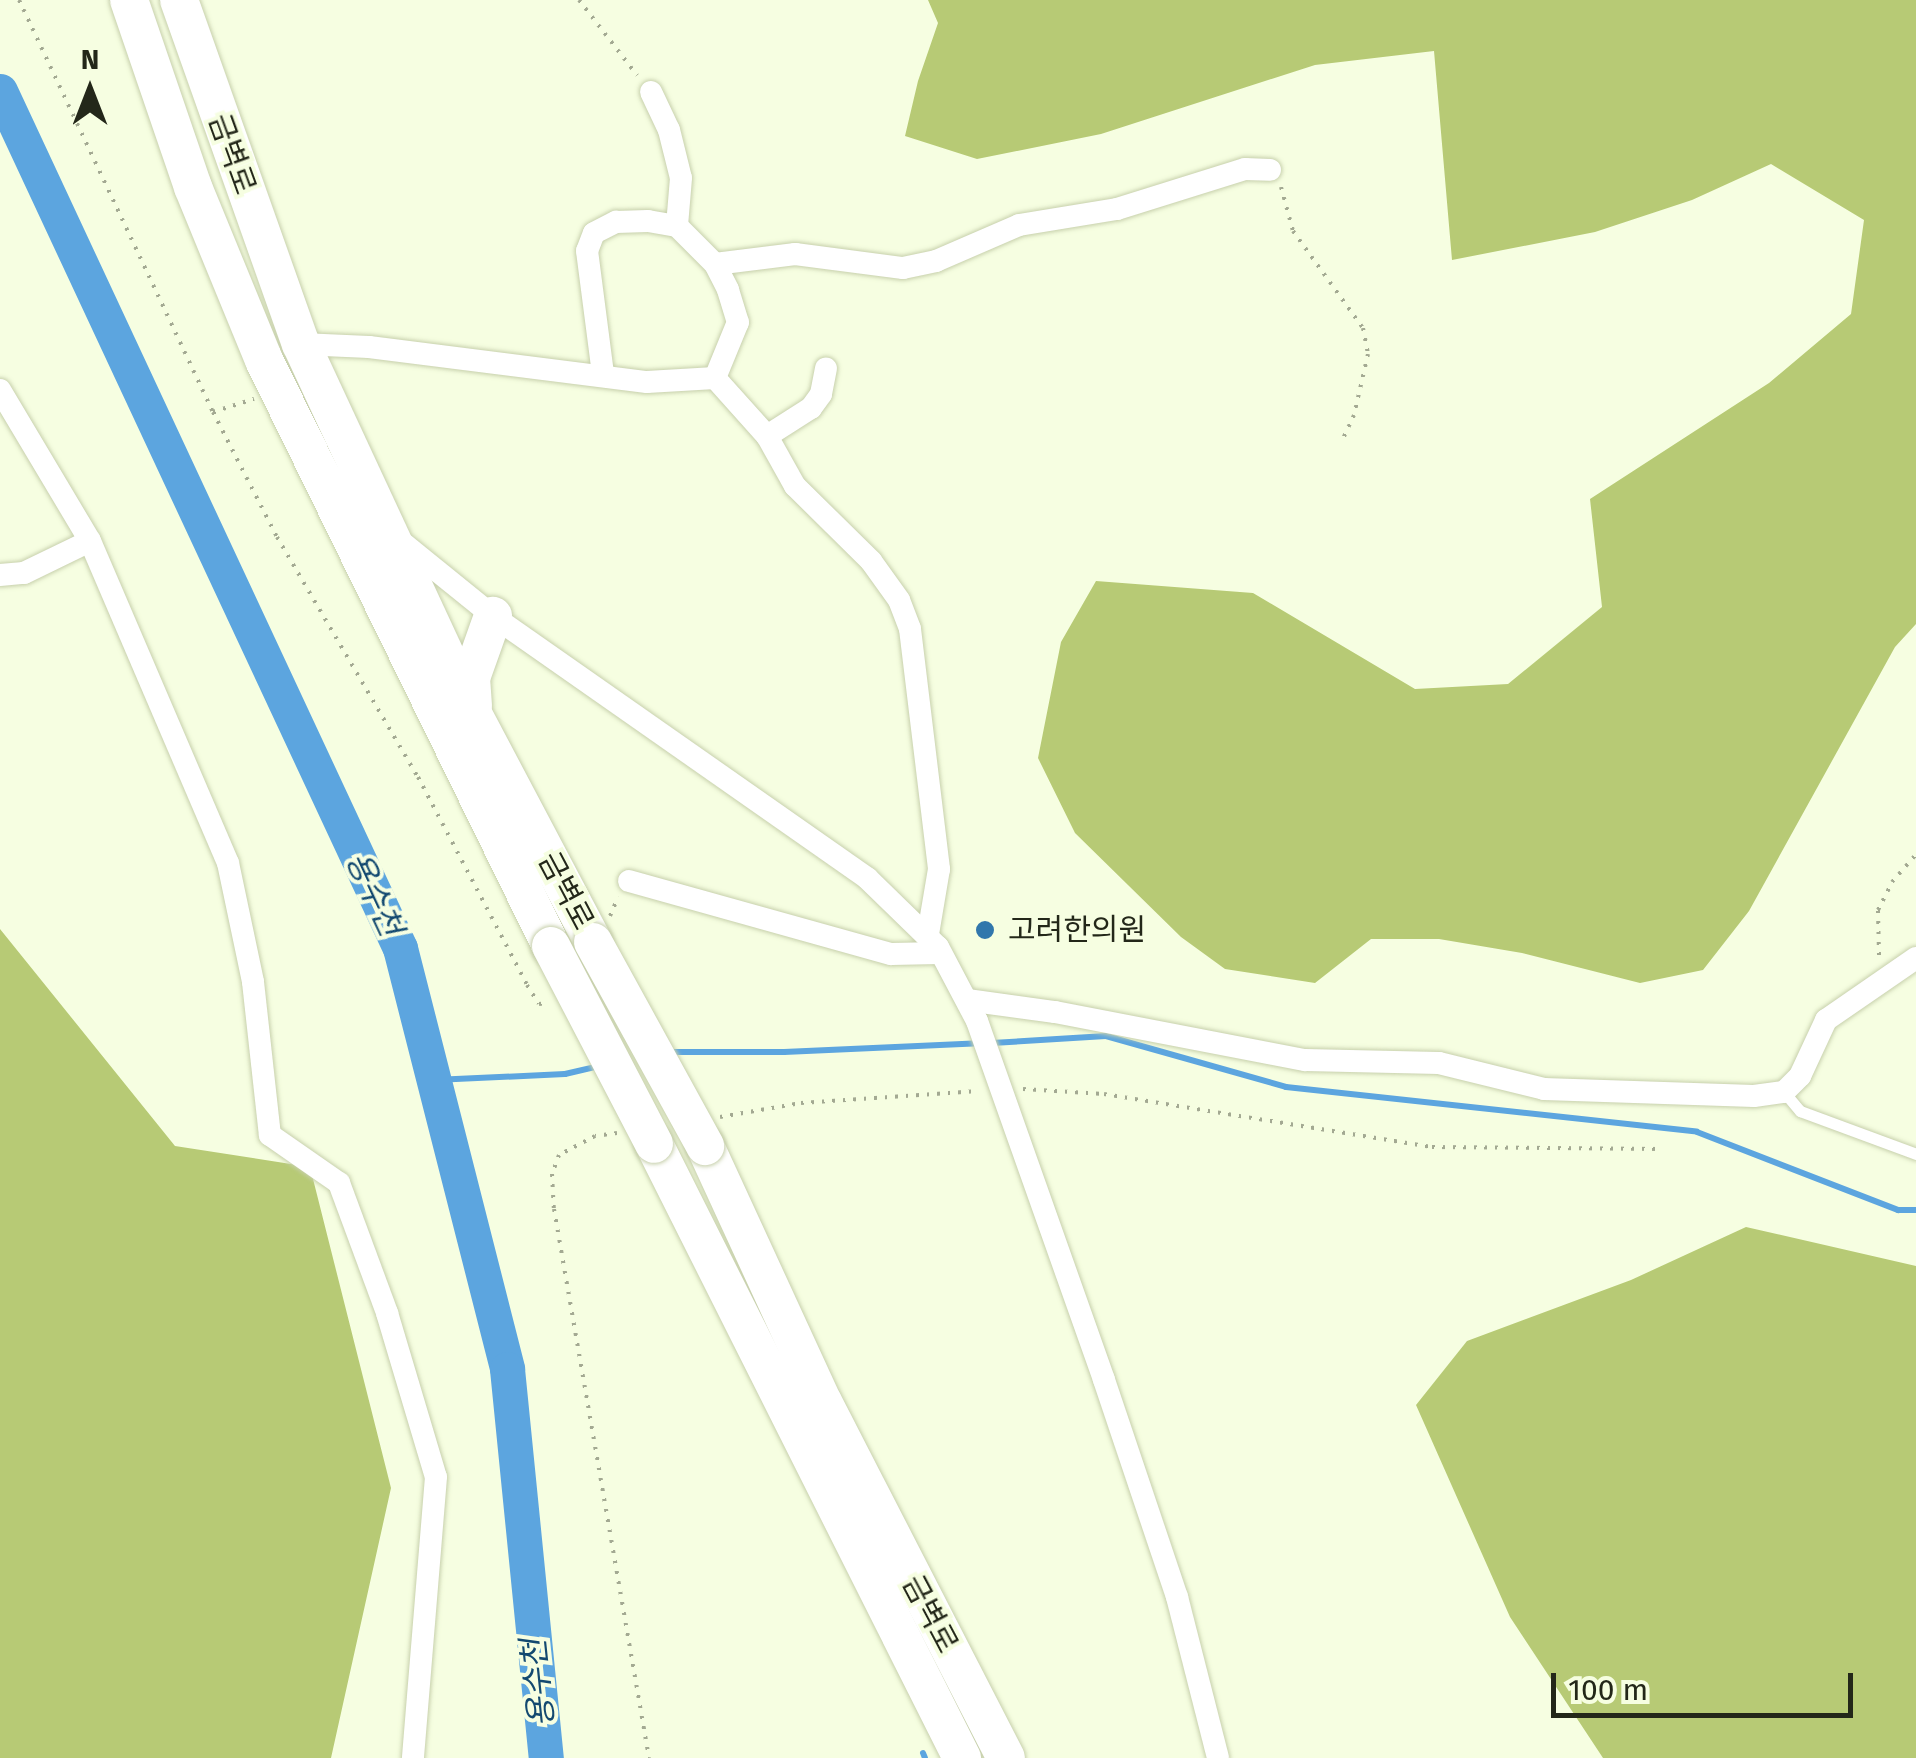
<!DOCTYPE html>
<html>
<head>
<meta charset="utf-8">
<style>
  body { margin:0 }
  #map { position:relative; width:1916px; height:1758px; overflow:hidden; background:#f6fee1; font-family:"Fira Sans","Noto Sans KR",sans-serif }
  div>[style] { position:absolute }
  .forest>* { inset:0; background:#b7ca75 }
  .stream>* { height:6px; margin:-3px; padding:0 3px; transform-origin:3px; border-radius:3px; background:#5ca5df }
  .river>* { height:35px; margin:-17.5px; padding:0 17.5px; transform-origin:17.5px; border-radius:17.5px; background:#5ca5df }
  .path>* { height:4px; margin-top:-2px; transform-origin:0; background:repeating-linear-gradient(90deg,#a3a992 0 2.5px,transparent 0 10.5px) }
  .roads { filter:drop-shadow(0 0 2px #c7d0ac) drop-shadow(0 0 2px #c7d0ac) }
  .service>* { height:11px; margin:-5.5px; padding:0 5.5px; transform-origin:5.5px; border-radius:5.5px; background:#fff }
  .minor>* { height:22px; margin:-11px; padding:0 11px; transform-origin:11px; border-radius:11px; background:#fff }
  .trunk>* { height:38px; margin:-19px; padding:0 19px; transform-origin:19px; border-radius:19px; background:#fff }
  .bridges { filter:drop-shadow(0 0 2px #c7d0ac) drop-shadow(0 0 2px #c7d0ac) }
  .trunk-bridge>* { height:38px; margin:-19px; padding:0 19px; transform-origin:19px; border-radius:19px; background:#fff }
  .dots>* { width:28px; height:28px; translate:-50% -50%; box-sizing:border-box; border:5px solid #f6fee1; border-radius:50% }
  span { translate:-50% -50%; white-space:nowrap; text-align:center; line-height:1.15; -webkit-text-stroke:8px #f6fee1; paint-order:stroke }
  .street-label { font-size:30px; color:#232719 }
  .poi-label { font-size:30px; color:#232719 }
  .left { translate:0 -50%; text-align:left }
  .water-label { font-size:32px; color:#134970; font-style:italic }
  .north { position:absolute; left:40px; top:40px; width:100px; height:100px; -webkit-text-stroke:8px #f6fee1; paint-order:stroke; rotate:0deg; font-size:28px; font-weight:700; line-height:40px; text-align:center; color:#232719 }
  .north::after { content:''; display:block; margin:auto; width:35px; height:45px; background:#232719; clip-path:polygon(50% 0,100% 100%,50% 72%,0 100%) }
  .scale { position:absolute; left:1551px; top:1673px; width:302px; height:45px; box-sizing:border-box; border:5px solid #232719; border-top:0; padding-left:12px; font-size:30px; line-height:35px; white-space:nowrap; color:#232719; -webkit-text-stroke:8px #f6fee1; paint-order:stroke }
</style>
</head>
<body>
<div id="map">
  <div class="forest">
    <i style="clip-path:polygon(928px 0,1916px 0,1916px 624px,1895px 647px,1749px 911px,1703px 970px,1640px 983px,1522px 953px,1439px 939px,1371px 939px,1315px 983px,1225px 969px,1181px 937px,1075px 833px,1038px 758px,1061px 642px,1096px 581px,1253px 593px,1415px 689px,1508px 684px,1602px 607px,1590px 499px,1769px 383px,1851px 314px,1864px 220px,1771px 164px,1692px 200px,1595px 232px,1452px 260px,1434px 51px,1315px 65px,1101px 134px,977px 159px,905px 136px,918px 81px,938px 23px)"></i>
    <i style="clip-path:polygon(0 929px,175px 1146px,310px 1167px,391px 1488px,331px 1758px,0 1758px)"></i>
    <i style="clip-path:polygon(1746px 1227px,1916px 1266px,1916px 1758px,1603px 1758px,1510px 1617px,1416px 1405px,1467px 1341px,1631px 1280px)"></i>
  </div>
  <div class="stream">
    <i style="left:992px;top:1043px;width:114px;rotate:-3.5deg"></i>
    <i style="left:1106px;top:1036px;width:187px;rotate:15.8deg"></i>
    <i style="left:1286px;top:1087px;width:413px;rotate:6.2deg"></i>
    <i style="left:1697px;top:1132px;width:216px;rotate:21.2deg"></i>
    <i style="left:1898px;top:1210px;width:18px"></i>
    <i style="left:667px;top:1052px;width:117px"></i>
    <i style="left:784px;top:1052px;width:195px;rotate:-2.6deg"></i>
    <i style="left:434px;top:1080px;width:131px;rotate:-2.6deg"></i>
    <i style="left:565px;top:1074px;width:37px;rotate:-13deg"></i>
    <i style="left:923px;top:1753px;width:5px;rotate:68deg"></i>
  </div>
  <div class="river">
    <i style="left:0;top:91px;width:946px;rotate:64.98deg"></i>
    <i style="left:400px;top:948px;width:434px;rotate:75.7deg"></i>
    <i style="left:507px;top:1369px;width:391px;rotate:84.3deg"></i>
  </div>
  <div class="path">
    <i style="left:19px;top:0;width:455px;rotate:64.8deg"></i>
    <i style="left:213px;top:412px;width:140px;rotate:62.9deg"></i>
    <i style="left:277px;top:537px;width:278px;rotate:59.6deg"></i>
    <i style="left:418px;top:777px;width:235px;rotate:62.3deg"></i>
    <i style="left:527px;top:985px;width:22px;rotate:58deg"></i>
    <i style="left:539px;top:1004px;width:9px;rotate:-6deg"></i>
    <i style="left:579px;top:0;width:95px;rotate:52.3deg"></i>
    <i style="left:1281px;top:187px;width:46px;rotate:74.7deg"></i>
    <i style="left:1293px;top:231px;width:120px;rotate:54.2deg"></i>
    <i style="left:1363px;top:328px;width:26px;rotate:79deg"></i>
    <i style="left:1368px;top:354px;width:63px;rotate:102.9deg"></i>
    <i style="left:1354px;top:415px;width:26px;rotate:115deg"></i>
    <i style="left:213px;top:412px;width:43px;rotate:-17.6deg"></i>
    <i style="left:610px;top:916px;width:21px;rotate:-67deg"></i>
    <i style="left:1879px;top:955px;width:45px;rotate:-91.3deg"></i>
    <i style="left:1878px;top:910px;width:31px;rotate:-63deg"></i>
    <i style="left:1892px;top:882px;width:37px;rotate:-49deg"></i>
    <i style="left:1023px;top:1089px;width:81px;rotate:3.5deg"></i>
    <i style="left:1104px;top:1094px;width:332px;rotate:9.2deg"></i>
    <i style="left:1432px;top:1147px;width:229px;rotate:0.5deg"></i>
    <i style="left:720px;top:1117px;width:82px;rotate:-9.8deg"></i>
    <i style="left:801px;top:1103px;width:178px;rotate:-3.9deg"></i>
    <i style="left:617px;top:1133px;width:22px;rotate:172deg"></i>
    <i style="left:595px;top:1136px;width:41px;rotate:152.2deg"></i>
    <i style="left:559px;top:1155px;width:20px;rotate:110deg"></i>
    <i style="left:552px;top:1174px;width:35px;rotate:87deg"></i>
    <i style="left:554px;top:1209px;width:557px;rotate:80.18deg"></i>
  </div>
  <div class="roads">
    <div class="service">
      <i style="left:1784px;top:1092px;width:25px;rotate:50deg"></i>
      <i style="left:1800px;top:1111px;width:124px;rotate:20.3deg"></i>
    </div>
    <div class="minor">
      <i style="left:651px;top:92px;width:42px;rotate:64.7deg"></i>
      <i style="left:669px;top:130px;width:49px;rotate:76deg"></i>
      <i style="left:681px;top:178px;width:48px;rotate:94.8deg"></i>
      <i style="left:715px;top:264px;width:81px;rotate:-7.1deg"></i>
      <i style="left:795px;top:254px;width:109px;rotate:7.4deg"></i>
      <i style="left:903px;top:268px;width:34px;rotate:-12deg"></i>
      <i style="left:936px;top:261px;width:90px;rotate:-23.4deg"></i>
      <i style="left:1019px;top:225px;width:99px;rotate:-9.3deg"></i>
      <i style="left:1117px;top:209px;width:134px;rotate:-17.4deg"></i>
      <i style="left:1245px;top:169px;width:25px;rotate:2deg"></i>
      <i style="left:301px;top:344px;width:68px;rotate:2.5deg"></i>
      <i style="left:369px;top:347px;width:280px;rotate:7.2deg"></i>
      <i style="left:647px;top:382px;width:68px;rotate:-3.4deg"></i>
      <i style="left:715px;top:378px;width:78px;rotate:48.1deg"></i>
      <i style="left:767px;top:436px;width:57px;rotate:60.8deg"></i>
      <i style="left:795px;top:486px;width:107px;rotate:44.6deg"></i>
      <i style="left:871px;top:561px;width:48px;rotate:54.3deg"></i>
      <i style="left:899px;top:600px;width:31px;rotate:69deg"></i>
      <i style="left:910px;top:629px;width:242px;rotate:83.1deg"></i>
      <i style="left:939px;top:869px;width:66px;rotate:99.6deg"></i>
      <i style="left:603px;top:374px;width:124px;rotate:-97.4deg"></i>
      <i style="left:587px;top:251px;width:19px;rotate:-69deg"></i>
      <i style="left:594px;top:233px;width:25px;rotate:-27deg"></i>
      <i style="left:616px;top:222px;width:32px;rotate:-2deg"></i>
      <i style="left:648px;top:221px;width:29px;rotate:10deg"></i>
      <i style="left:677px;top:226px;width:54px;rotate:45deg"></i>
      <i style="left:715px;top:264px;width:29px;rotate:63deg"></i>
      <i style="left:728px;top:290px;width:34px;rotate:73deg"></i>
      <i style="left:738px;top:322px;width:61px;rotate:112.3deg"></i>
      <i style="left:0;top:390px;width:176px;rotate:59.2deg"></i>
      <i style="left:767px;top:436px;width:52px;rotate:-32.5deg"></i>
      <i style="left:811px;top:408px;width:17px;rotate:-54deg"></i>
      <i style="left:821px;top:394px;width:26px;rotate:-79deg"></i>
      <i style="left:399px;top:540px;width:121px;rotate:39deg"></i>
      <i style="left:493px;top:616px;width:457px;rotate:35deg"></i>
      <i style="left:867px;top:878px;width:99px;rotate:44.2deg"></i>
      <i style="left:938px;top:947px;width:84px;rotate:62.2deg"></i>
      <i style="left:977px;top:1021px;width:381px;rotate:70.5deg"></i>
      <i style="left:1104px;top:1380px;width:229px;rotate:71.4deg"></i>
      <i style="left:1177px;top:1597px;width:166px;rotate:75.7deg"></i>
      <i style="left:0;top:575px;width:24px;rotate:-5deg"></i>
      <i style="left:24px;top:573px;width:73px;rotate:-25.9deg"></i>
      <i style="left:90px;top:541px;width:350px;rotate:66.8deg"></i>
      <i style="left:228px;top:863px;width:122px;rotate:78.1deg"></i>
      <i style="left:253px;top:982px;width:154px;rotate:83.7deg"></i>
      <i style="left:270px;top:1135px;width:84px;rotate:34.8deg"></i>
      <i style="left:339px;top:1183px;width:139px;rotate:69.7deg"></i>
      <i style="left:387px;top:1313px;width:171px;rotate:73.4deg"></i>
      <i style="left:436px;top:1477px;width:282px;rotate:94.7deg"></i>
      <i style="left:629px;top:881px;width:272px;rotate:15.6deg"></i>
      <i style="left:891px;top:954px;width:49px;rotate:-1.2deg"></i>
      <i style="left:967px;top:1000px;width:89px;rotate:7.8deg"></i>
      <i style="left:1055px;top:1012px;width:255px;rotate:10.9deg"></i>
      <i style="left:1305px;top:1060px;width:134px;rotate:1.3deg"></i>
      <i style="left:1439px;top:1063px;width:108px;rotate:13.9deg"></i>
      <i style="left:1544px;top:1089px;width:210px;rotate:1.9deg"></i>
      <i style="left:1754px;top:1096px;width:30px;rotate:-8deg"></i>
      <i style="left:1784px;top:1092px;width:23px;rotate:-45deg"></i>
      <i style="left:1800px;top:1076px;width:62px;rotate:-65.1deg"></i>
      <i style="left:1826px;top:1020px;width:109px;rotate:-34.6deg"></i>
    </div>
    <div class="trunk">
      <i style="left:129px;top:0;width:198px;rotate:71.1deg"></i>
      <i style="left:193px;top:187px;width:187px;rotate:67.7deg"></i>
      <i style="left:264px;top:360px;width:653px;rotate:63.91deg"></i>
      <i style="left:179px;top:0;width:365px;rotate:70.5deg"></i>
      <i style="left:301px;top:344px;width:408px;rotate:65.1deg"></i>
      <i style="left:473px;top:714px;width:258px;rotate:62.2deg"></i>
      <i style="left:473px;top:706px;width:28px;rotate:-94deg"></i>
      <i style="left:471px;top:678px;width:66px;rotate:-70.5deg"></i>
      <i style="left:654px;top:1144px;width:687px;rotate:63.36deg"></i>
      <i style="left:705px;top:1146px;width:282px;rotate:65.3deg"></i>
      <i style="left:823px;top:1402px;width:400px;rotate:62.8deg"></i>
    </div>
  </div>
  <div class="bridges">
    <div class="trunk-bridge">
      <i style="left:593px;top:942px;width:233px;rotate:61.2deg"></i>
      <i style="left:551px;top:946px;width:223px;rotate:62.5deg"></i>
    </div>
  </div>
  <div class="dots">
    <i style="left:985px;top:930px;background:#3177ac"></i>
  </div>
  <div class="street-label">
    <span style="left:232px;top:154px;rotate:70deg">금벽로</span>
    <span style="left:566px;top:891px;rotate:62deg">금벽로</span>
    <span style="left:930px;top:1614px;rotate:62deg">금벽로</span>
  </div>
  <div class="poi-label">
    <span class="left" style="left:1008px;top:930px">고려한의원</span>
  </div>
  <div class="water-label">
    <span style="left:374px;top:894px;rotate:65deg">용수천</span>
    <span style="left:538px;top:1683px;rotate:-96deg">용수천</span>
  </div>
  <div class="north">N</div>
  <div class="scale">100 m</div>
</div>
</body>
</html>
